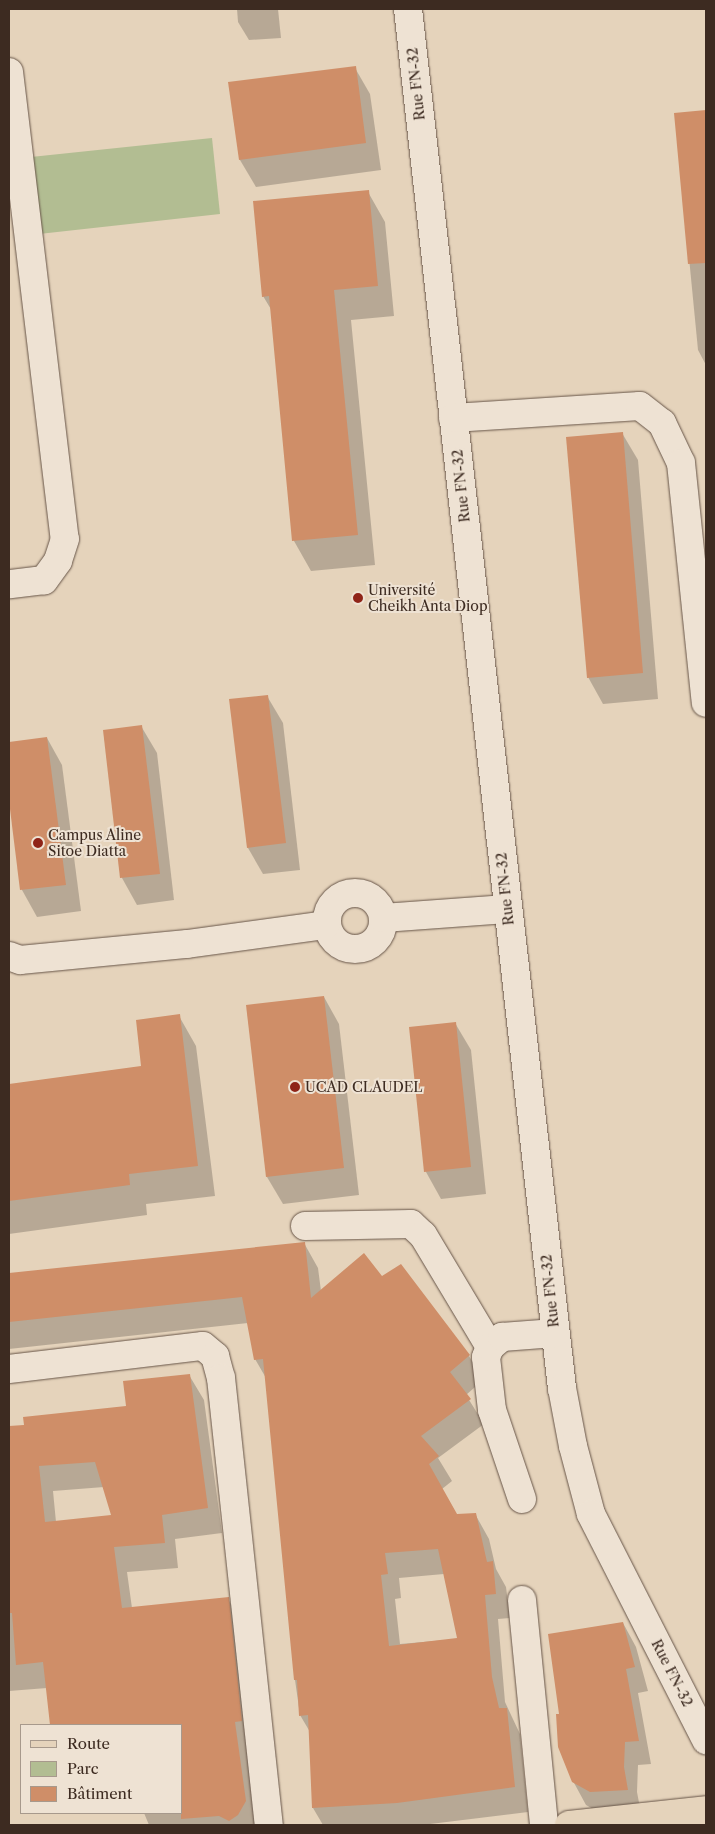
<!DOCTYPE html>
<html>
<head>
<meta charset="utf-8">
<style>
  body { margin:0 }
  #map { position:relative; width:715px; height:1834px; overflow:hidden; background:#e5d3bb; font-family:"Libre Caslon Text",serif }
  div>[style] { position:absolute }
  .green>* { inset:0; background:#b2bd92 }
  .shadow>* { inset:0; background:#0003 }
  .building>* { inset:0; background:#cf8e68 }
  .roads { filter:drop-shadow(0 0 1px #675548) drop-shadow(0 0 1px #675548) }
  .minor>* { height:28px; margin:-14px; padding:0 14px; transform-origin:14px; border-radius:14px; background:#eee2d3 }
  .minor>.ring { margin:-14px; padding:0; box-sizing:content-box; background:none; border:28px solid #eee2d3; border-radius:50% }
  .major>* { height:28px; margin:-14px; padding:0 14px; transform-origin:14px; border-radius:14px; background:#e5d3bb }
  .dots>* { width:14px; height:14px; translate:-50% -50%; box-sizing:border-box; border:2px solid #eee2d3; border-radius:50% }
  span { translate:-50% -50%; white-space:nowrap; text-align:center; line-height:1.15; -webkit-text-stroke:4px #eee2d3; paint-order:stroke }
  .street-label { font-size:14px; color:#3d2b21 }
  .poi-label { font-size:14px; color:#3d2b21 }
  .left { translate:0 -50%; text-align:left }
  .frame { position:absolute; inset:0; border:10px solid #3d2b21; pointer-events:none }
  .legend { position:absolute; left:20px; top:1724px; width:162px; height:90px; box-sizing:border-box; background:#eee2d3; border:1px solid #a7998c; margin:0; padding:6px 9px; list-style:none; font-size:15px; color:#3d2b21 }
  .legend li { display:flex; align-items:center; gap:10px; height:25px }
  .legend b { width:25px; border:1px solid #a7998c }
</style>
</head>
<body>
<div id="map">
  <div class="green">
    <i style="clip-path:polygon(212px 138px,220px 214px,39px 234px,31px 157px)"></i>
  </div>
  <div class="shadow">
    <i style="clip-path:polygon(237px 9px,278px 9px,281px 38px,249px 40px,238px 22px)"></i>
    <i style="clip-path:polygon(355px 68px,370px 94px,381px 170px,256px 187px,240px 160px,230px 83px)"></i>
    <i style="clip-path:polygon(706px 111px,706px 365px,698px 350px,675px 114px)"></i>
    <i style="clip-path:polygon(368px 192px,385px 222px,394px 316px,351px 320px,375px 565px,311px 571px,294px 541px,272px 311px,263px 296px)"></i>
    <i style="clip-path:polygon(622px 433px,638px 460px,658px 699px,603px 704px,588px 677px)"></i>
    <i style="clip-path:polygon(267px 696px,283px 723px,300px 870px,263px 874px,248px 848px)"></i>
    <i style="clip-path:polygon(141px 726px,157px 753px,174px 900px,137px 905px,122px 878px,105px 731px)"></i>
    <i style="clip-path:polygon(47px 738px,62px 765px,81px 911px,37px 917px,22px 890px,9px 792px,9px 743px)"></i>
    <i style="clip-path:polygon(324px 997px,339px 1024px,359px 1195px,283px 1204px,267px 1177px)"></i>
    <i style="clip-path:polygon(179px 1016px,196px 1046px,215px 1196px,146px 1204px,147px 1215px,9px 1234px,9px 1085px,143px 1067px)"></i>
    <i style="clip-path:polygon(455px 1023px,471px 1050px,486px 1194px,441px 1199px,426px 1172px,410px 1028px)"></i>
    <i style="clip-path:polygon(evenodd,304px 1243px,318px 1268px,321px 1291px,382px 1278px,401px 1265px,469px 1356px,483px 1380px,466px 1395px,484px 1424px,438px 1458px,452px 1481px,442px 1489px,457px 1515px,475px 1514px,489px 1539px,496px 1569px,506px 1587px,510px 1618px,498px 1619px,505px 1702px,520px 1734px,528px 1812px,422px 1825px,323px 1825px,313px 1808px,310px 1732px,300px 1715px,295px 1680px,266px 1378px,255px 1359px,248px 1323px,9px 1349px,9px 1274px,304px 1243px,444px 1574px,458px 1639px,400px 1644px,395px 1599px,401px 1598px,399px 1578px,444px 1574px)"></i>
    <i style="clip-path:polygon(evenodd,189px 1375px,204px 1400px,222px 1533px,175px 1539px,178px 1568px,127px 1572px,132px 1608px,228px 1599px,242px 1623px,259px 1825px,149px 1825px,144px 1813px,181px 1813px,181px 1725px,51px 1725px,47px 1688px,9px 1691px,9px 1428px,127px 1407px,189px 1375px,104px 1487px,113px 1516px,56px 1522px,53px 1491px,104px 1487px)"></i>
    <i style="clip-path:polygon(623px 1623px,636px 1647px,648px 1691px,638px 1693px,651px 1764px,638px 1765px,637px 1792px,641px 1813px,604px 1815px,586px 1805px,573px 1781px,561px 1715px)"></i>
  </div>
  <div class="building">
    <i style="clip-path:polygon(356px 66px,366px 143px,239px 160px,228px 82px)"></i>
    <i style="clip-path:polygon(706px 110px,706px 263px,688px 264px,674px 113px)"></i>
    <i style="clip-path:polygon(369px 190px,378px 286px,334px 290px,358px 535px,292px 541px,269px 296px,262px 297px,253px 201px)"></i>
    <i style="clip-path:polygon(623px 432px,643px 673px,587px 678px,566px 437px)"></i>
    <i style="clip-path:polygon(268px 695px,286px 843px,247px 848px,229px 699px)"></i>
    <i style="clip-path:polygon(142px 725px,160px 874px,120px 878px,103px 730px)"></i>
    <i style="clip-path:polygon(47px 737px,66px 885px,20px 890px,9px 801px,9px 742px)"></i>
    <i style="clip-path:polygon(324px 996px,344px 1168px,266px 1177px,246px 1005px)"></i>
    <i style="clip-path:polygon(180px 1014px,198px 1166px,129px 1174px,130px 1185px,9px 1201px,9px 1084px,141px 1066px,136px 1020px)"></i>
    <i style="clip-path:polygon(456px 1022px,471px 1167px,424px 1172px,409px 1027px)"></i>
    <i style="clip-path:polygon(evenodd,305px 1242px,311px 1298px,364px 1253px,382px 1276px,401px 1264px,470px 1355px,450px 1372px,471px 1399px,421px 1436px,439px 1456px,429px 1464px,457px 1514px,476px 1513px,487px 1562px,493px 1561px,496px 1594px,485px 1595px,492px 1677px,499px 1708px,507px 1708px,515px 1787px,397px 1803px,312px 1808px,308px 1715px,299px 1716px,297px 1680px,294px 1680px,263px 1359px,254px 1360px,242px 1297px,9px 1322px,9px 1273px,305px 1242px,438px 1549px,457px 1638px,389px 1646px,381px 1575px,388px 1574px,385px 1553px,438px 1549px)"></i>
    <i style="clip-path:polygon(evenodd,190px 1374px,208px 1508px,162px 1515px,165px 1543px,114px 1547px,122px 1608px,229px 1597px,242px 1721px,235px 1722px,246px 1801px,238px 1815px,229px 1821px,219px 1816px,181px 1819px,181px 1725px,50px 1725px,43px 1662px,16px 1665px,12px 1613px,9px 1613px,9px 1426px,24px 1425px,23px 1417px,126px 1406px,123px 1381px,190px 1374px,95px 1462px,111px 1515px,45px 1522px,39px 1466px,95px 1462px)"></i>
    <i style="clip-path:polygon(623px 1622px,635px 1667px,626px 1669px,639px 1741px,625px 1742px,624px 1767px,628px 1790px,590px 1792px,572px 1782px,558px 1747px,556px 1714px,559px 1714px,548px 1634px)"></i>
  </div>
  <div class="roads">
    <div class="minor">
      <i style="left:408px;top:9px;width:1388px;rotate:83.63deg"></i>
      <i style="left:562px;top:1388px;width:59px;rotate:79.3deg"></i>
      <i style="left:573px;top:1446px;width:70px;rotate:75.2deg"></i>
      <i style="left:591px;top:1514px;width:254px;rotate:63deg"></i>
      <i style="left:9px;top:72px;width:470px;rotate:83.2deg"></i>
      <i style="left:65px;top:539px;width:23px;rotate:108deg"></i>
      <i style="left:58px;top:561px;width:24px;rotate:126deg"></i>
      <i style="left:44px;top:580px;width:35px;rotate:173deg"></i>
      <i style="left:453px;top:418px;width:187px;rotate:-3.7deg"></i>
      <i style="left:640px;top:406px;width:28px;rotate:38deg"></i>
      <i style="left:662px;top:423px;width:44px;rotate:64.6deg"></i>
      <i style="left:681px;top:463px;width:241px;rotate:84.1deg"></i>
      <i class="ring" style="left:327px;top:893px;width:28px;height:28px"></i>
      <i style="left:383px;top:918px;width:124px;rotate:-4.2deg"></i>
      <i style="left:9px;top:956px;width:12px;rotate:20deg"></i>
      <i style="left:20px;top:960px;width:168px;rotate:-5.5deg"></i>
      <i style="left:187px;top:944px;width:140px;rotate:-7.8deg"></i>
      <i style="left:305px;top:1226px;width:106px;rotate:-1.1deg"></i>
      <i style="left:411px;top:1224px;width:16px;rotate:43deg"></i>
      <i style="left:423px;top:1235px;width:131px;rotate:59.1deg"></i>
      <i style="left:9px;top:1369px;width:195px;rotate:-6.8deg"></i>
      <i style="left:203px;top:1346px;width:16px;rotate:40deg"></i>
      <i style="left:215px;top:1356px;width:23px;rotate:75deg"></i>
      <i style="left:221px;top:1378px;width:450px;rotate:83.9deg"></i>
      <i style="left:522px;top:1499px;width:94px;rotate:-108.6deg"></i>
      <i style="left:492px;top:1410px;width:53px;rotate:-96.5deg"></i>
      <i style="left:486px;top:1357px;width:11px;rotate:-68deg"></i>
      <i style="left:490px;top:1347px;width:16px;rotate:-40deg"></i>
      <i style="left:502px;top:1337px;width:53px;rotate:-4.3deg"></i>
      <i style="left:522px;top:1600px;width:226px;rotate:84.4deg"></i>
    </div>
    <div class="major">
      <i style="left:569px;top:1825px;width:138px;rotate:-6.2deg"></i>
    </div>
  </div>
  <div class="dots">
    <i style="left:358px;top:598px;background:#8f2418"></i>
    <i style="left:38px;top:843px;background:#8f2418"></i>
    <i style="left:295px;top:1087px;background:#8f2418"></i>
  </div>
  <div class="street-label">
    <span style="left:416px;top:84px;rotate:-96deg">Rue FN-32</span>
    <span style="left:461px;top:486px;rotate:-96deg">Rue FN-32</span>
    <span style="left:505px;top:889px;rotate:-96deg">Rue FN-32</span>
    <span style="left:550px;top:1291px;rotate:-96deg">Rue FN-32</span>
    <span style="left:672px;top:1673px;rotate:63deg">Rue FN-32</span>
  </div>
  <div class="poi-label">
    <span class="left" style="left:368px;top:598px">Université<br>Cheikh Anta Diop</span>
    <span class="left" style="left:48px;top:843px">Campus Aline<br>Sitoe Diatta</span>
    <span class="left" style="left:305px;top:1087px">UCAD CLAUDEL</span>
  </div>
  <div class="frame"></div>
  <ul class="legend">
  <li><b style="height:6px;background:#e5d3bb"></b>Route</li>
  <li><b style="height:14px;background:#b2bd92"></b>Parc</li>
  <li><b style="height:14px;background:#cf8e68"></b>Bâtiment</li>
  </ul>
</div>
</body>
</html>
